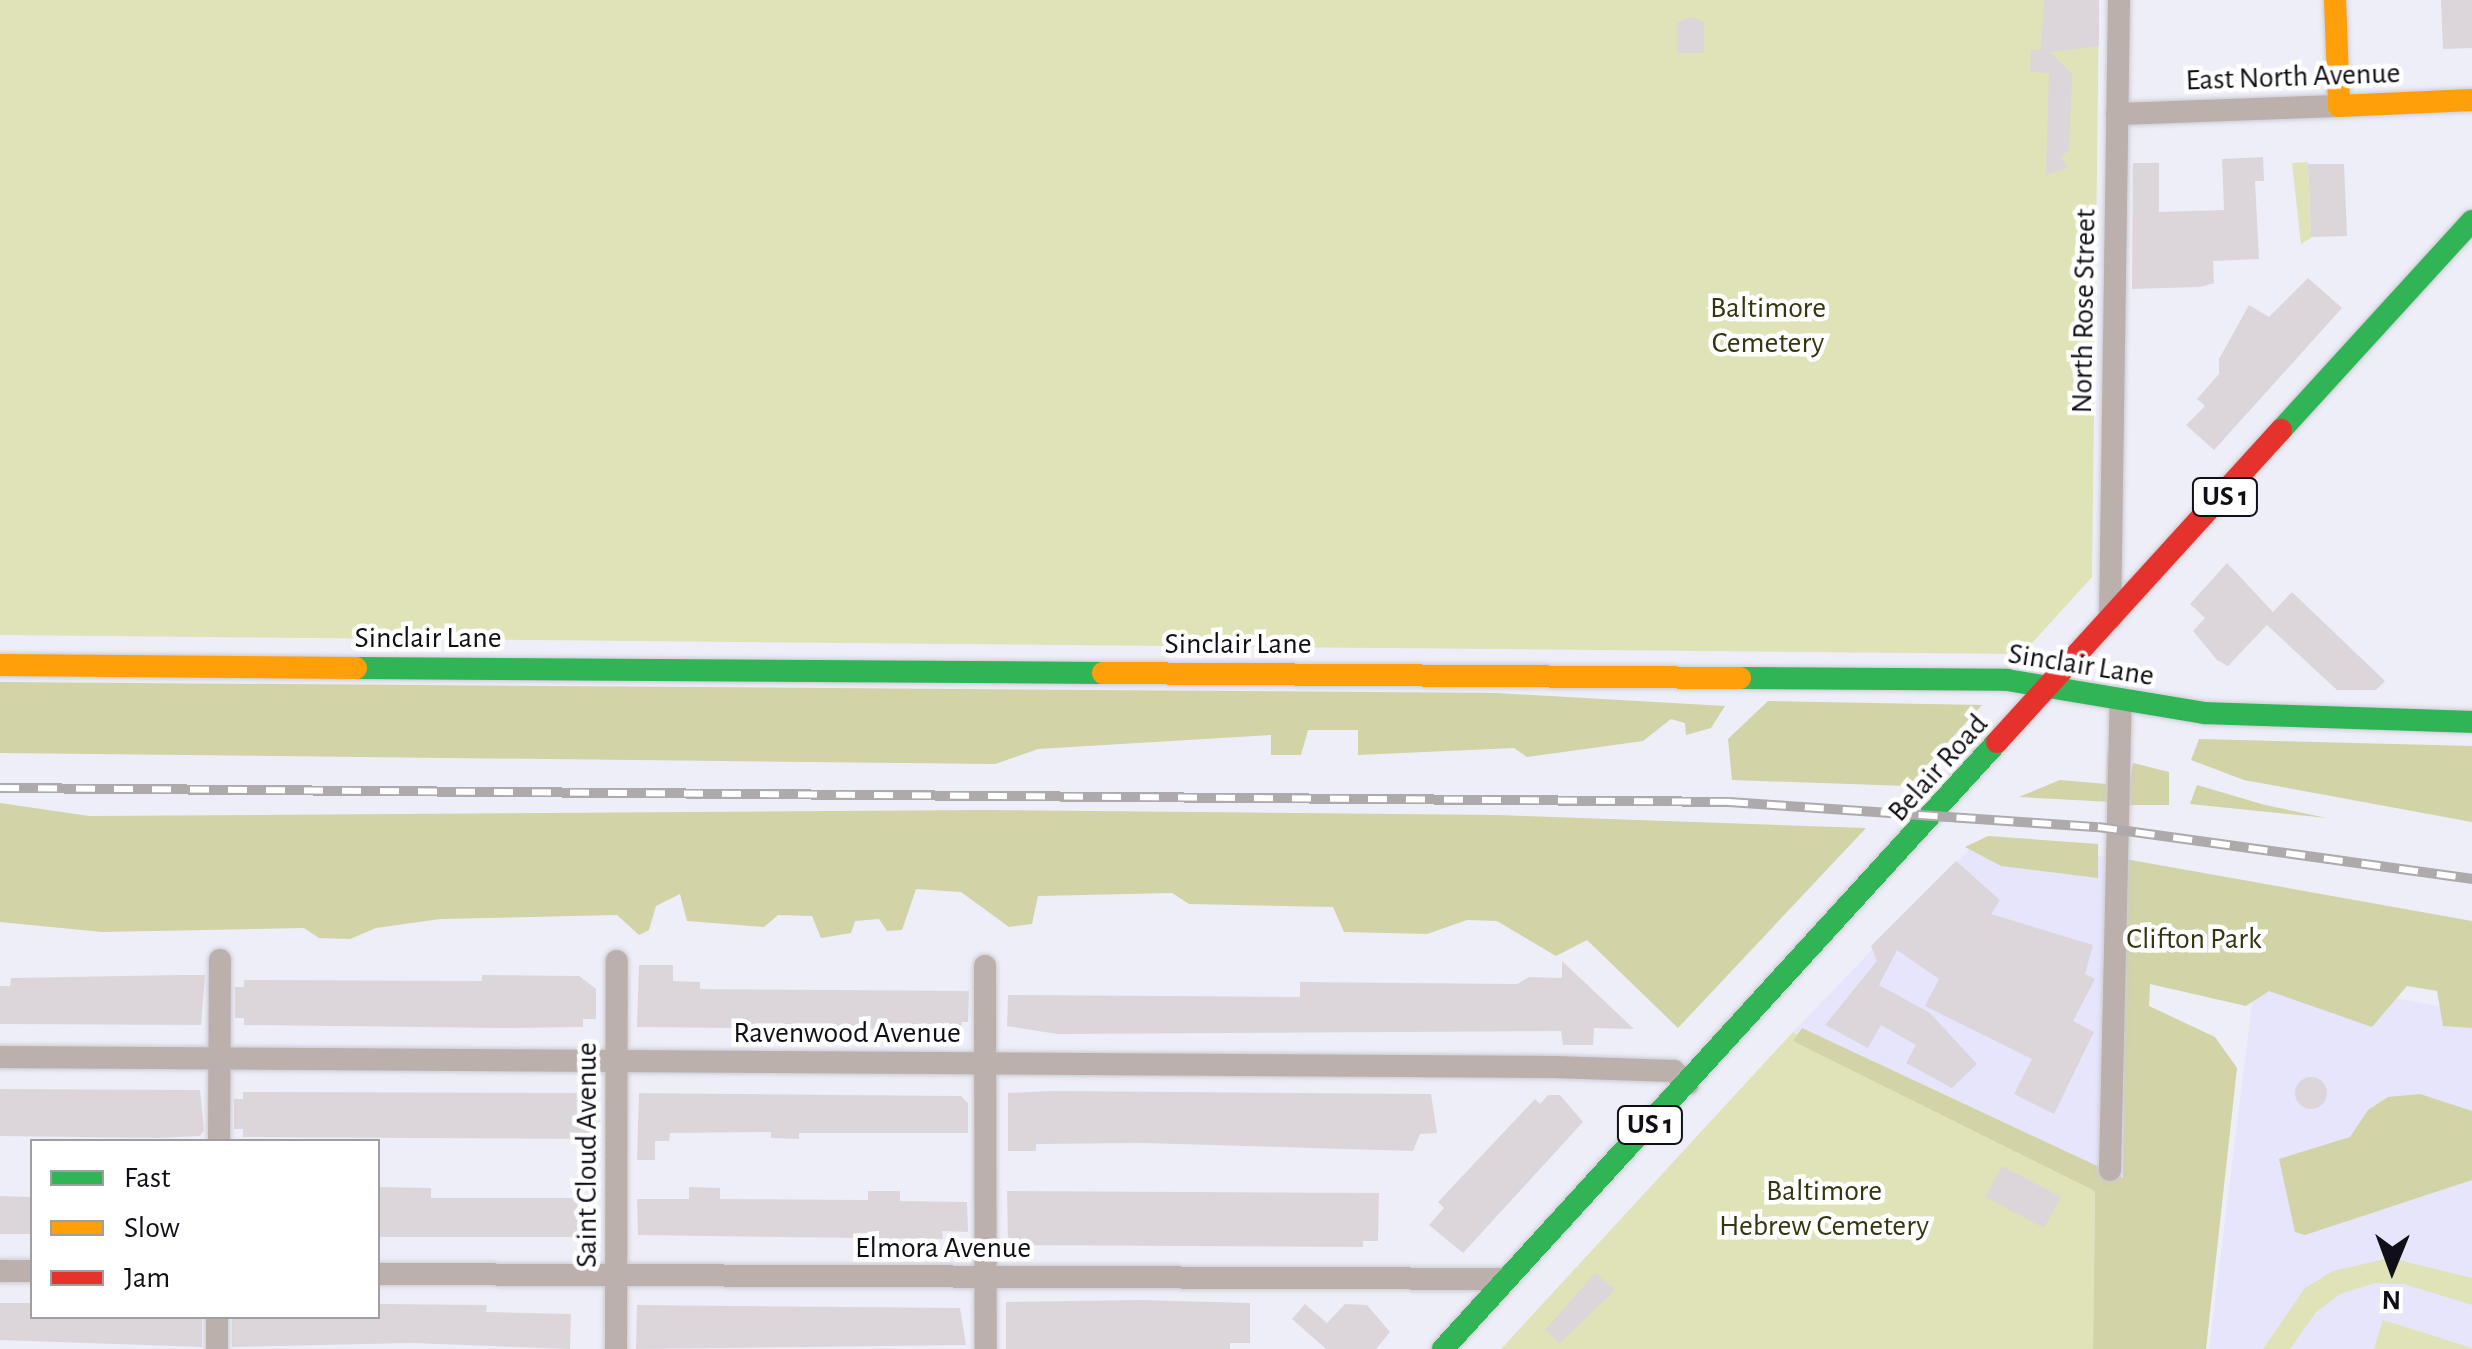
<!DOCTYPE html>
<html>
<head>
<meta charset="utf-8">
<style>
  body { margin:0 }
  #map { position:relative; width:2472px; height:1349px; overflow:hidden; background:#eeeef8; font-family:"Alegreya Sans",sans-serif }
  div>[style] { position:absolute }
  .built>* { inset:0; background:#e7e5fb }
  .green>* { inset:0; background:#e0e2b7 }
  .forest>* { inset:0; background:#d2d3a6 }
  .building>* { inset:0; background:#dcd6da }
  .round { border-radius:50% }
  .roads { filter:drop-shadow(0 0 2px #cbcbd3) drop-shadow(0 0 2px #cbcbd3) }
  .street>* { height:22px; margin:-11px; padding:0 11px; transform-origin:11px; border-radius:11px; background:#bbb0ac }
  .fast>* { height:22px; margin:-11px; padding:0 11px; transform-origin:11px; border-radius:11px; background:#30b455 }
  .slow>* { height:22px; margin:-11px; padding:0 11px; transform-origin:11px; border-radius:11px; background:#ff9f0a }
  .jam>* { height:22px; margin:-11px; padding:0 11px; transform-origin:11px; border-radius:11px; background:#e5322d }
  .rail>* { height:10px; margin-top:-5px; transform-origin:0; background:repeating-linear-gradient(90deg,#fff 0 19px,#aeaaac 0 38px); box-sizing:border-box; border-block:2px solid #aeaaac }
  span { translate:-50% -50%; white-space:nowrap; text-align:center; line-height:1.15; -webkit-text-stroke:9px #fff; paint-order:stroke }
  .shield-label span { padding:2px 8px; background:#fff; border:2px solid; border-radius:8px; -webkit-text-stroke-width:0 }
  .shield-label { font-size:28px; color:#100f17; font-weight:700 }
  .street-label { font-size:30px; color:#100f17 }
  .park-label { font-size:30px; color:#35360f }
  .legend { position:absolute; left:30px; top:1139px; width:350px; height:180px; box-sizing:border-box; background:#fff; border:2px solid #9f9fa2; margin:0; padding:12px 18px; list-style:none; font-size:30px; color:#100f17 }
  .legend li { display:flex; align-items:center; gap:20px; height:50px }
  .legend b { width:50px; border:2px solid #9f9fa2 }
  .north { position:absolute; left:2342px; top:1219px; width:100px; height:100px; -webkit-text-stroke:8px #fff; paint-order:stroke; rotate:181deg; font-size:28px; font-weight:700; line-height:40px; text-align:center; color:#100f17 }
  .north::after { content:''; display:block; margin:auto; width:35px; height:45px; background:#100f17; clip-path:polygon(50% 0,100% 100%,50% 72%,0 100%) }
</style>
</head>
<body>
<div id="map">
  <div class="built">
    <i style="clip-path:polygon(1976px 842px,2125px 859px,2124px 1178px,2095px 1184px,1793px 1032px)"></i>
    <i style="clip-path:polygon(2256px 973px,2472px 1012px,2472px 1349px,2209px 1349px)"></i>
  </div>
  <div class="green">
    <i style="clip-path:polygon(0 0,2099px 0,2092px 577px,2022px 654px,0 635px)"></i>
    <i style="clip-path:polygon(2308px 162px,2311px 238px,2301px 244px,2292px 163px)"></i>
    <i style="clip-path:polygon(1793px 1032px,2095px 1184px,2093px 1349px,1501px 1349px)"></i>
    <i style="clip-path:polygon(2390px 1258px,2472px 1278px,2472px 1305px,2404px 1284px,2375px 1283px,2340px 1294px,2316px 1312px,2290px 1349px,2263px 1349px,2305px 1288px,2333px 1271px)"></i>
    <i style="clip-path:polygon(2383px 1320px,2472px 1348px,2472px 1349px,2374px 1349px)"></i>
  </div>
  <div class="forest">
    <i style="clip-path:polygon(0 682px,1496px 693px,1725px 706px,1711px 728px,1686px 735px,1685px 723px,1671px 719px,1643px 741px,1527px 757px,1514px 748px,1358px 755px,1358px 730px,1308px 730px,1301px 755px,1271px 755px,1271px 735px,1038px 749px,995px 764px,0 753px)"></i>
    <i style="clip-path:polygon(1768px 701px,1982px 705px,1908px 786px,1732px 780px,1728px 739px)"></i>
    <i style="clip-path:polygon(2199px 739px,2472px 746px,2472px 822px,2244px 780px,2191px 760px)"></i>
    <i style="clip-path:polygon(2107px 750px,2115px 767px,2111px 802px,2019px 797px,2060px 780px,2106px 784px)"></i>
    <i style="clip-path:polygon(2133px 763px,2169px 772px,2169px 805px,2125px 805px)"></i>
    <i style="clip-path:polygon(2197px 785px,2265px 805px,2327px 818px,2190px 804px)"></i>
    <i style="clip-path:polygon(0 803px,89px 816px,982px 810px,1497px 815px,1866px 828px,1678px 1028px,1587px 940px,1556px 956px,1497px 921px,1467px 920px,1427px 934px,1344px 932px,1333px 907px,1189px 904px,1172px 893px,1038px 896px,1032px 924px,1009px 927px,961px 892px,916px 889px,902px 930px,887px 931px,879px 919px,855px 921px,851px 933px,821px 938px,812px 916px,778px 915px,764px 927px,687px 921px,680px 894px,656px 906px,649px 930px,639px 935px,617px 915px,440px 919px,376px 928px,350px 939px,319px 938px,304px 928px,102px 932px,0 922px)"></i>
    <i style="clip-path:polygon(1988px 836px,2098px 844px,2098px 878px,2001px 866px,1965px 847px)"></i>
    <i style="clip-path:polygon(2125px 859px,2472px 921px,2472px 1028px,2443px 1026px,2437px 991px,2407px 986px,2372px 1027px,2269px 991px,2246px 1006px,2150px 984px,2149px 1006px,2215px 1037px,2237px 1068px,2206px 1349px,2093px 1349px,2095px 1191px,1793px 1041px,1802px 1028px,2123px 1178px)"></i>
    <i style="clip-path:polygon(2420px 1094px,2472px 1111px,2472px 1180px,2305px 1235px,2295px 1232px,2279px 1159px,2350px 1137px,2368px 1110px,2388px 1097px)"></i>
  </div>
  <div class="building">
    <i style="clip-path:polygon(2044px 0,2099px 0,2099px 46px,2050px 52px,2072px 74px,2069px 150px,2061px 157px,2068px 168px,2046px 175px,2049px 73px,2030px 72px,2031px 50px,2041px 50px)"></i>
    <i style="clip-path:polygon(2441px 0,2472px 0,2472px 48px,2443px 49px)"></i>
    <i style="clip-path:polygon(1690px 17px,1704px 22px,1704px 53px,1677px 53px,1677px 23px)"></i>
    <i style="clip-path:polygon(2263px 157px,2264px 181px,2255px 181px,2259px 259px,2213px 261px,2214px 283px,2200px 287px,2132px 289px,2133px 163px,2159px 163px,2159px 212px,2224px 210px,2222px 159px)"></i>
    <i style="clip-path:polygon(2308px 164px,2344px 164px,2347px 236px,2311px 237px)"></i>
    <i style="clip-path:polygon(2308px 278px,2342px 308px,2214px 450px,2186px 425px,2205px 406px,2197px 399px,2219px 374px,2219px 359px,2249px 305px,2269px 317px)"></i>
    <i style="clip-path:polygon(2227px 563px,2273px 612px,2292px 592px,2385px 681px,2376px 690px,2337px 690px,2267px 625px,2228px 666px,2217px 660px,2193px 631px,2205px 618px,2190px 604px)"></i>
    <i style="clip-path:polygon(1956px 861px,2000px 900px,1991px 914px,2093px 945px,2085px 974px,2095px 979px,2073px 1021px,2094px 1032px,2054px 1114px,2014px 1094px,2032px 1059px,1925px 1006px,1939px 979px,1897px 950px,1879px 985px,1930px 1013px,1977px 1064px,1952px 1088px,1906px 1063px,1916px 1045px,1881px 1025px,1868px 1048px,1825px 1025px,1877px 961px,1871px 946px)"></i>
    <i style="clip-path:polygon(1562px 961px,1634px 1029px,1594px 1028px,1593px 1045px,1563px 1045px,1561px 1031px,1057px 1034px,1007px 1026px,1008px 995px,1300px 997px,1300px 982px,1517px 984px,1529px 977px,1562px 978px)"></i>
    <i style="clip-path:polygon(639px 965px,673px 965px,673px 981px,700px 982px,700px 989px,969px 991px,968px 1022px,962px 1022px,961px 1030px,637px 1027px)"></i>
    <i style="clip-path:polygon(179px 975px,205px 975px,201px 1025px,0 1024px,0 986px,10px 986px,11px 978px)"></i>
    <i style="clip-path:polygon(482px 975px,579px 976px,596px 989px,596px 1019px,583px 1019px,583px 1027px,502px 1028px,244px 1025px,244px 1018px,235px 1018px,235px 987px,244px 987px,244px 980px,482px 981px)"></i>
    <i class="round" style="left:2295px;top:1077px;width:32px;height:32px"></i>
    <i style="clip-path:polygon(0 1089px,200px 1090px,204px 1130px,200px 1136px,157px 1138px,0 1136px)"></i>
    <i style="clip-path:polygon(1052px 1091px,1431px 1094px,1437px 1133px,1420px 1134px,1413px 1151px,1142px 1143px,1036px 1144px,1036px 1151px,1008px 1151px,1008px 1093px)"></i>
    <i style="clip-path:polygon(243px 1092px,588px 1093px,588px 1101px,596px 1101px,595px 1139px,243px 1137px,243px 1129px,234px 1129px,234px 1099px,243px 1099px)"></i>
    <i style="clip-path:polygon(639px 1093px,961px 1096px,968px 1103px,968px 1133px,799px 1133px,799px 1139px,771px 1138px,771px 1132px,670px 1133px,669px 1141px,655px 1141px,655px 1160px,637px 1160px)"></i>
    <i style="clip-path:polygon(1548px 1095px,1560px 1095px,1583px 1122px,1463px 1253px,1429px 1225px,1444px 1208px,1438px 1202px,1535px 1099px,1540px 1104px)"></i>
    <i style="clip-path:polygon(2002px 1166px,2061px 1197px,2044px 1228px,1985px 1197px)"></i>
    <i style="clip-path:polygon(378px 1187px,431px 1188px,431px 1198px,595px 1198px,596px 1227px,588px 1227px,588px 1237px,378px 1237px)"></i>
    <i style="clip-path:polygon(689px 1187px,720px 1188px,720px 1199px,868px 1200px,868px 1191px,900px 1191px,900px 1201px,967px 1202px,968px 1232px,942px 1231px,943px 1239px,638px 1235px,637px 1199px,689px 1199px)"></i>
    <i style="clip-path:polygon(1007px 1191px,1379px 1193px,1378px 1241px,1363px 1241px,1363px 1247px,1008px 1245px)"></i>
    <i style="clip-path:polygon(0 1196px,32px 1197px,32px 1234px,0 1234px)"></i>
    <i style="clip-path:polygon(1595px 1273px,1615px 1290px,1560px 1343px,1545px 1330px)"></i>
    <i style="clip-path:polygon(1142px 1300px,1250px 1303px,1250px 1343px,1230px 1343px,1230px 1349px,1006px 1349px,1006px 1302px)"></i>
    <i style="clip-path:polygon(0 1303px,32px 1303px,32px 1316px,202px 1316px,202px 1347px,0 1340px)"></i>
    <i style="clip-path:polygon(378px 1304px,487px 1305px,486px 1312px,571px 1314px,570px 1349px,411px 1343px,232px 1347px,232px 1316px,378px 1316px)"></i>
    <i style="clip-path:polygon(1305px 1304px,1327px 1323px,1345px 1304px,1367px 1305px,1390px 1332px,1376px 1349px,1326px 1349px,1292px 1319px)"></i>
    <i style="clip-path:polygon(637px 1305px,960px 1308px,966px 1345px,636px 1349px)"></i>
  </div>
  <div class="roads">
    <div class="street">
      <i style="left:2117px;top:114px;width:222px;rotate:-2.1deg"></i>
      <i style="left:2110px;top:619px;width:619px;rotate:-89.17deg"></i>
      <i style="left:985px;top:966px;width:383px;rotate:89.9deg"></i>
      <i style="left:0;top:1057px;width:1553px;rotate:0.37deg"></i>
      <i style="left:1553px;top:1067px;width:121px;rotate:1.9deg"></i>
      <i style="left:1674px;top:1071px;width:19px;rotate:43deg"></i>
      <i style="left:219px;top:1142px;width:182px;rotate:-89.7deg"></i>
      <i style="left:2110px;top:1170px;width:469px;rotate:-88.7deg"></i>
      <i style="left:0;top:1271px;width:32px"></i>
      <i style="left:378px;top:1274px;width:1129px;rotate:0.25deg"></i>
      <i style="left:217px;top:1349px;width:33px;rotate:-90deg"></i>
      <i style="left:616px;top:1349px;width:388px;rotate:-89.9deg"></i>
    </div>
    <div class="fast">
      <i style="left:2281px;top:430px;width:283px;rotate:-47.6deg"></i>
      <i style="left:356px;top:668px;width:747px;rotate:0.38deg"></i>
      <i style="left:1740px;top:678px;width:267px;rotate:0.4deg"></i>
      <i style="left:2007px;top:680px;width:201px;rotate:9.5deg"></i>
      <i style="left:2205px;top:713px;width:267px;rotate:1.9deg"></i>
      <i style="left:1443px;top:1349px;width:822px;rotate:-47.61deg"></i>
    </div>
    <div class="slow">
      <i style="left:2335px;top:0;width:106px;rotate:87.8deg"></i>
      <i style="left:2339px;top:106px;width:133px;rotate:-2.6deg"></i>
      <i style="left:0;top:665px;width:356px;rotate:0.5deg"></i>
      <i style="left:1103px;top:673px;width:637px;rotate:0.45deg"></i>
    </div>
    <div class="jam">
      <i style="left:1997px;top:742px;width:422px;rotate:-47.7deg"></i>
    </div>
  </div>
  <div class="rail">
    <i style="left:0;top:788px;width:1729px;rotate:0.46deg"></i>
    <i style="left:1729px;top:802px;width:370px;rotate:3.9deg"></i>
    <i style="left:2098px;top:827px;width:378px;rotate:7.9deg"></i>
  </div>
  <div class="shield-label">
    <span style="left:2225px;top:497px">US 1</span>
    <span style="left:1650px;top:1125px">US 1</span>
  </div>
  <div class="street-label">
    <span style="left:2293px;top:77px;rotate:-2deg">East North Avenue</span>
    <span style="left:2084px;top:311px;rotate:-89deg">North Rose Street</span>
    <span style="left:428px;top:638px">Sinclair Lane</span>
    <span style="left:1238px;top:644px">Sinclair Lane</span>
    <span style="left:2081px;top:665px;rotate:9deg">Sinclair Lane</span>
    <span style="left:1938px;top:768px;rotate:-48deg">Belair Road</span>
    <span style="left:847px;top:1033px">Ravenwood Avenue</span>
    <span style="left:587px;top:1155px;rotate:-90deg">Saint Cloud Avenue</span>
    <span style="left:943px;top:1248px">Elmora Avenue</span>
  </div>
  <div class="park-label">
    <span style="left:1768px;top:325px">Baltimore<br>Cemetery</span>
    <span style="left:2194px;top:939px">Clifton Park</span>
    <span style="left:1824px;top:1208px">Baltimore<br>Hebrew Cemetery</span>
  </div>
  <ul class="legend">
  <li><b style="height:12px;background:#30b455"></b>Fast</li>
  <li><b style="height:12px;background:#ff9f0a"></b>Slow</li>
  <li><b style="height:12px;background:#e5322d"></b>Jam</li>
  </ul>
  <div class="north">N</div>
</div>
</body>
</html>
